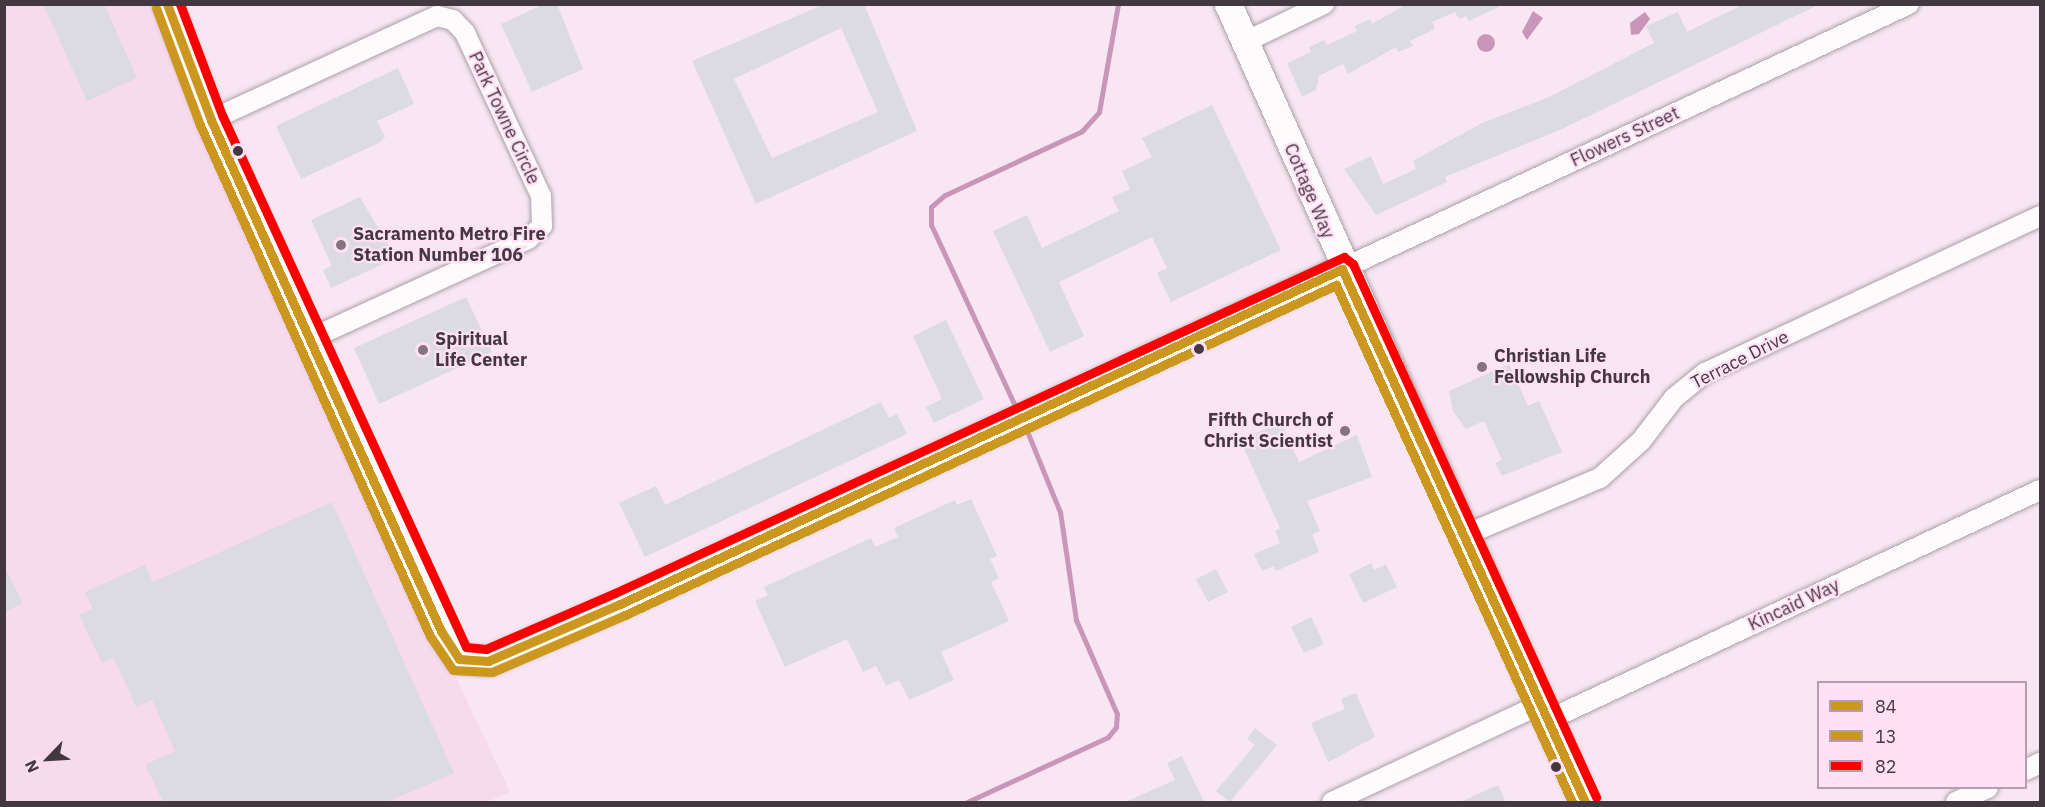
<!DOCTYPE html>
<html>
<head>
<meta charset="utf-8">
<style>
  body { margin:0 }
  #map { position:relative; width:2045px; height:807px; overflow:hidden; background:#f8e7f2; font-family:"IBM Plex Sans",sans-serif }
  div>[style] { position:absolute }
  .built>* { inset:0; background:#f7dbed }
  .water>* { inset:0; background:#c996ba }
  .round { border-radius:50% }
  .stream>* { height:5px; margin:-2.5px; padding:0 2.5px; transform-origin:2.5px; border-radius:2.5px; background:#c996ba }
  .building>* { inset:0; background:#dbdbe1 }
  .roads { filter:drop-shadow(0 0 2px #ac9fa8) drop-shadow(0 0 2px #ac9fa8) }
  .street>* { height:20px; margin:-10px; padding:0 10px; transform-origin:10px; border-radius:10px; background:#fefbfd }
  .secondary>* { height:27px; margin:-13.5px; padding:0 13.5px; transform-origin:13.5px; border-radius:13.5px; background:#fefbfd }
  .bus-1>* { height:9px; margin:-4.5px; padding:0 4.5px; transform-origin:4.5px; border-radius:4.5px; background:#cb971e }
  .bus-2>* { height:9px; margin:-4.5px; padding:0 4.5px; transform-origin:4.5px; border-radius:4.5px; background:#cb971e }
  .bus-3>* { height:9px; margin:-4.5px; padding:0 4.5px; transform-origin:4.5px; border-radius:4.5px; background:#fa0000 }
  .dots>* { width:16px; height:16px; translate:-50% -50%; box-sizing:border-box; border:3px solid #ffe0f4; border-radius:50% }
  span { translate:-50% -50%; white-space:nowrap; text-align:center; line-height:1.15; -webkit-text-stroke:4.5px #ffe0f4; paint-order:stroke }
  .street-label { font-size:18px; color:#443840 }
  .poi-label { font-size:18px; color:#443840; font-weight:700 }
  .left { translate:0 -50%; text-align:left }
  .right { translate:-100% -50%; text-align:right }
  .frame { position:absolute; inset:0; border:6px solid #443840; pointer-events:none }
  .legend { position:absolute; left:1817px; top:681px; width:210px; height:108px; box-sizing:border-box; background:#ffe0f4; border:2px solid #b49dac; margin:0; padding:8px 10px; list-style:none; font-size:18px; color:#443840 }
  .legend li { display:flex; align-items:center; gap:12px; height:30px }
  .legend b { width:30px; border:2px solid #b49dac }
  .north { position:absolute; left:18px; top:729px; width:60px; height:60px; -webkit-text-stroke:4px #ffe0f4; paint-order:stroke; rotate:245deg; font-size:16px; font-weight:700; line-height:24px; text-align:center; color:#443840 }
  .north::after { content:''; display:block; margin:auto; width:21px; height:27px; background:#443840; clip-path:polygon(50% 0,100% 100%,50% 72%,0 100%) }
</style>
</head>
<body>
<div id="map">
  <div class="built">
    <i style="clip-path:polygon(5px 5px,154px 5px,190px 112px,510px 792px,487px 802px,5px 802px)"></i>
  </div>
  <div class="water">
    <i style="clip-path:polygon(1533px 11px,1543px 18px,1527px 40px,1522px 32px)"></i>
    <i style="clip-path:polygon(1645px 12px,1650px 19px,1639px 34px,1631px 35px,1630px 23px)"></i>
    <i class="round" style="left:1477px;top:34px;width:18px;height:18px"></i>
  </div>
  <div class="stream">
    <i style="left:1017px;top:410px;width:204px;rotate:-114.9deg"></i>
    <i style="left:931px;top:225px;width:18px;rotate:-90deg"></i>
    <i style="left:931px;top:207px;width:18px;rotate:-41deg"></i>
    <i style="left:945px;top:195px;width:151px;rotate:-25deg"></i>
    <i style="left:1082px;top:131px;width:25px;rotate:-48deg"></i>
    <i style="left:1099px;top:112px;width:110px;rotate:-80deg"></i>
    <i style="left:967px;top:802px;width:155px;rotate:-24.7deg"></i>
    <i style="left:1108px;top:737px;width:13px;rotate:-51deg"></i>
    <i style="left:1116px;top:727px;width:13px;rotate:-86deg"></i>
    <i style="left:1117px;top:714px;width:103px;rotate:-113.6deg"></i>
    <i style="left:1076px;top:620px;width:109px;rotate:-98.4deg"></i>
    <i style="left:1060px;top:512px;width:95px;rotate:-112.2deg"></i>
  </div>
  <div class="building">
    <i style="clip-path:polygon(43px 4px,104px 4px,137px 78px,87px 101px)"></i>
    <i style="clip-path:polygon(544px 4px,557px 4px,583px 69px,532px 92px,501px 24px)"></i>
    <i style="clip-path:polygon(evenodd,825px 4px,864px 4px,917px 131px,756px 204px,692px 61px,825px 4px,841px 28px,878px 112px,772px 158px,734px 79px,841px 28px)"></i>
    <i style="clip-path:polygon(1407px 4px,1505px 4px,1469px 21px,1466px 16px,1459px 19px,1455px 12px,1432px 22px,1435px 29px,1410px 41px,1413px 46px,1398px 52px,1396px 47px,1348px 74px,1343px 64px,1319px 76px,1316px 90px,1302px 97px,1287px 63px,1311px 52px,1309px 47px,1324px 40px,1327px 45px,1357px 31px,1355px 26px,1370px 19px,1372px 24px)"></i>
    <i style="clip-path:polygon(1744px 4px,1820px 4px,1562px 129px,1445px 177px,1447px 182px,1376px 215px,1344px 169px,1371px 156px,1383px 184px,1416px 169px,1413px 161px,1482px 123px,1549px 97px,1654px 43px,1646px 26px,1678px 12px,1687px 32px)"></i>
    <i style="clip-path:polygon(398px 68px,414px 104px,377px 121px,385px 137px,379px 143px,301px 179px,276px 126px)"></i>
    <i style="clip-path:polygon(1212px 105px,1281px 250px,1171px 302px,1157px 273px,1167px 268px,1152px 237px,1059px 282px,1084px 336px,1050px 352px,993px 231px,1027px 215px,1042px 248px,1119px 211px,1112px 197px,1130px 189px,1122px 171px,1152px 157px,1142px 138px)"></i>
    <i style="clip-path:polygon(360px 197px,396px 258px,331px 288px,323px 270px,332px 266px,311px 220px)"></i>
    <i style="clip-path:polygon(466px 297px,492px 352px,379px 404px,354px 348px)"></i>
    <i style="clip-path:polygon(946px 320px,984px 399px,934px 423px,926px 407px,942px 399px,913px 336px)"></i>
    <i style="clip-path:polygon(1509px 364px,1528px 406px,1539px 401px,1562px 452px,1502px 476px,1495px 463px,1502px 460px,1484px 421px,1466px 429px,1453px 411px,1449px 391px)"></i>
    <i style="clip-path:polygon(881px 402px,889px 418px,897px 414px,907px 434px,645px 557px,619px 503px,656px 486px,665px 505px)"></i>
    <i style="clip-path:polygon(1281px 422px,1299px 462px,1357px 435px,1372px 477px,1307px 501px,1320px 531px,1312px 534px,1319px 552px,1276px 571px,1274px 566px,1262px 571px,1254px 554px,1280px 543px,1275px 531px,1280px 528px,1240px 440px)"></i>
    <i style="clip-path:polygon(971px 499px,997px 556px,990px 559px,999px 578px,991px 582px,1009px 621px,941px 652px,954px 680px,909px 700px,899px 680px,886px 686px,876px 666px,863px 672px,847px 639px,785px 667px,755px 601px,768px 595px,764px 587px,871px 538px,875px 547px,898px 537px,894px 528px,955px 500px,957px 505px)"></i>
    <i style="clip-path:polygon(332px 502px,454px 773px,387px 802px,163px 802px,145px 765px,175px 751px,152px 700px,136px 707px,114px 658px,102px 663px,79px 615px,93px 609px,85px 592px,145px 565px,153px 582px)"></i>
    <i style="clip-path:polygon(1371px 563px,1374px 570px,1386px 564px,1397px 587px,1363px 603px,1349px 574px)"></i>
    <i style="clip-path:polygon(4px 566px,23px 603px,4px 612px)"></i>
    <i style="clip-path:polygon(1216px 569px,1228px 592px,1208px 602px,1196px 579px)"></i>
    <i style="clip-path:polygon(1311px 617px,1324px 644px,1304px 653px,1291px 627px)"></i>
    <i style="clip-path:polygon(1356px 693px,1375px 737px,1328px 762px,1311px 723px,1345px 709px,1341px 699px)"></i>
    <i style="clip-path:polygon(1255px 728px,1277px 745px,1230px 802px,1216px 791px,1255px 745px,1247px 739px)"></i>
    <i style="clip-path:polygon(1182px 756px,1204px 802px,1125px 802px,1175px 780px,1167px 763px)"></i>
    <i style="clip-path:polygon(1498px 785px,1506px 802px,1460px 802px)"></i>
  </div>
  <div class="roads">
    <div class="street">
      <i style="left:1245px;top:42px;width:88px;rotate:-25.7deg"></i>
      <i style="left:211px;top:120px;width:249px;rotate:-24.7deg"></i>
      <i style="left:437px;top:16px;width:16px;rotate:14deg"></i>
      <i style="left:453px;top:20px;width:18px;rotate:47deg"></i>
      <i style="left:465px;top:33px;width:180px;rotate:65deg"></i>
      <i style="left:541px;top:196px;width:30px;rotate:88deg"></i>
      <i style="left:542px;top:226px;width:19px;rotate:137deg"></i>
      <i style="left:528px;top:239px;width:240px;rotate:155.4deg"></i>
      <i style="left:1342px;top:269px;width:626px;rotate:-25.05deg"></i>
      <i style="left:1465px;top:535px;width:147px;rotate:-22.9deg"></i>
      <i style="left:1600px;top:478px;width:55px;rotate:-42.1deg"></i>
      <i style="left:1641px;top:441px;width:54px;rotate:-52.5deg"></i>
      <i style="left:1674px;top:398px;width:40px;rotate:-39deg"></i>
      <i style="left:1705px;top:373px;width:370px;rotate:-25.1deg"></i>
      <i style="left:1548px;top:720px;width:543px;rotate:-25.06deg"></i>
      <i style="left:2026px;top:770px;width:16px;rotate:-27deg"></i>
      <i style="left:1332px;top:802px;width:231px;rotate:-25.1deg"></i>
      <i style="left:1956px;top:802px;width:35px;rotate:-24deg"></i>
    </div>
    <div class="secondary">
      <i style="left:167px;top:4px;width:124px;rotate:69.2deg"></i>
      <i style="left:211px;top:120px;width:560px;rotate:65.77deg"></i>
      <i style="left:441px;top:631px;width:33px;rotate:57deg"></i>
      <i style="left:459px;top:659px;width:29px;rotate:4deg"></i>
      <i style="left:488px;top:661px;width:144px;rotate:-23.4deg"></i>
      <i style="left:620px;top:604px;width:796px;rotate:-24.89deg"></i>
      <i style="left:1228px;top:4px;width:874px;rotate:65.9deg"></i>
    </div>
  </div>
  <div class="bus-1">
    <i style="left:167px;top:4px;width:124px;rotate:69.2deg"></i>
    <i style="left:211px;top:120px;width:560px;rotate:65.77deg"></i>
    <i style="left:441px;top:631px;width:33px;rotate:57deg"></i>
    <i style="left:459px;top:659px;width:29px;rotate:4deg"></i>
    <i style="left:488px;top:661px;width:144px;rotate:-23.4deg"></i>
    <i style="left:620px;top:604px;width:796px;rotate:-24.89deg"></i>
    <i style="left:1342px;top:269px;width:586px;rotate:65.49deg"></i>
  </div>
  <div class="bus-2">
    <i style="left:156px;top:8px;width:125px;rotate:69.4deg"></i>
    <i style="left:200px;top:125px;width:560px;rotate:65.77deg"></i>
    <i style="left:430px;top:636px;width:41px;rotate:55.9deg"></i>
    <i style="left:453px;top:670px;width:39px;rotate:3deg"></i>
    <i style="left:492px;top:672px;width:145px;rotate:-23.2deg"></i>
    <i style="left:625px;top:615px;width:784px;rotate:-24.9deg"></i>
    <i style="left:1336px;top:285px;width:568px;rotate:65.46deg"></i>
  </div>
  <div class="bus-3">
    <i style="left:180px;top:4px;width:119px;rotate:69.3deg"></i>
    <i style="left:222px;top:115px;width:585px;rotate:65.36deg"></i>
    <i style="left:466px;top:647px;width:20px;rotate:6deg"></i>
    <i style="left:486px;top:649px;width:141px;rotate:-23.5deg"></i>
    <i style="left:615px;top:593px;width:803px;rotate:-24.75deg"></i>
    <i style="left:1344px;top:257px;width:11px;rotate:38deg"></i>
    <i style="left:1353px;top:264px;width:586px;rotate:65.49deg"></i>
  </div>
  <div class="dots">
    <i style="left:238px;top:151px;background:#443840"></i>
    <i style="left:341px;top:245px;background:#83757e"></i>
    <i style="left:1199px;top:349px;background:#443840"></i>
    <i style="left:423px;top:350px;background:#83757e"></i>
    <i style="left:1482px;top:367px;background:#83757e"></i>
    <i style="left:1345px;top:431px;background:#83757e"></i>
    <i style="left:1556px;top:767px;background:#443840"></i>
  </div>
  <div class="street-label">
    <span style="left:504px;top:118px;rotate:65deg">Park Towne Circle</span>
    <span style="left:1625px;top:137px;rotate:-25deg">Flowers Street</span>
    <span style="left:1309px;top:191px;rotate:67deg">Cottage Way</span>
    <span style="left:1740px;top:360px;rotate:-27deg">Terrace Drive</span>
    <span style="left:1794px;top:605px;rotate:-25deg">Kincaid Way</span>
  </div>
  <div class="poi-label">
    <span class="left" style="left:353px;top:245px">Sacramento Metro Fire<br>Station Number 106</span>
    <span class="left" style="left:435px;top:350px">Spiritual<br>Life Center</span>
    <span class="left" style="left:1494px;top:367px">Christian Life<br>Fellowship Church</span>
    <span class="right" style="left:1333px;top:431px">Fifth Church of<br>Christ Scientist</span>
  </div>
  <div class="frame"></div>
  <ul class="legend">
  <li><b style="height:8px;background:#cb971e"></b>84</li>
  <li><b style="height:8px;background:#cb971e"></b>13</li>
  <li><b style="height:8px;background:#fa0000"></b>82</li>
  </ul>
  <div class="north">N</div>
</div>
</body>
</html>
